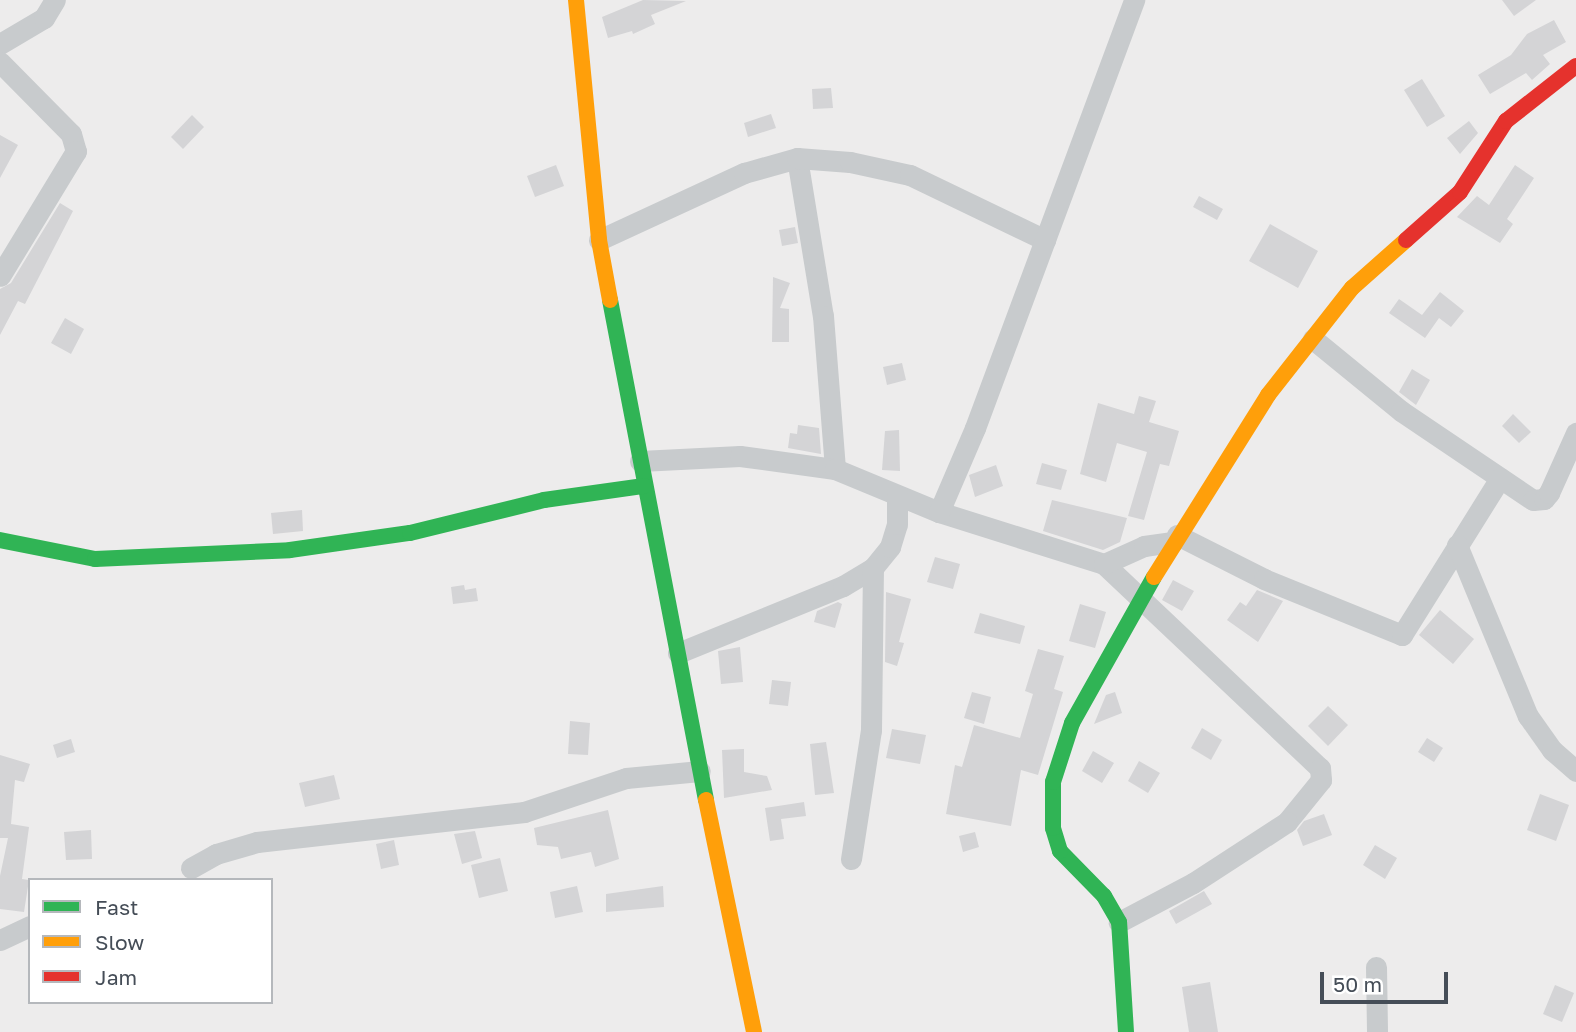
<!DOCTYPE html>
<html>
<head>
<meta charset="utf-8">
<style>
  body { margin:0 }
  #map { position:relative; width:1576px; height:1032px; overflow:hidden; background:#edecec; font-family:"Golos Text",sans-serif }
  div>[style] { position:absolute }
  .building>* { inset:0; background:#d4d4d6 }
  .street>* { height:21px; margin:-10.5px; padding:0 10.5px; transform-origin:10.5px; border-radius:10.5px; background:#c8cbcd }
  .fast>* { height:16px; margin:-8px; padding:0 8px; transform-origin:8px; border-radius:8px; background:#30b455 }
  .slow>* { height:16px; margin:-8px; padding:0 8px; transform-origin:8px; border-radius:8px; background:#ff9f0a }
  .jam>* { height:16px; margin:-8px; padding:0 8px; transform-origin:8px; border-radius:8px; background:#e5322d }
  span { translate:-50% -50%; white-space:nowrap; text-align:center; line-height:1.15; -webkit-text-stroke:7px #fff; paint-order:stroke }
  .legend { position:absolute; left:28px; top:878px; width:245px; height:126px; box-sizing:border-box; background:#fff; border:2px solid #b5b8bc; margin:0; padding:9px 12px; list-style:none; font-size:21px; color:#454d57 }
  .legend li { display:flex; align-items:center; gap:14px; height:35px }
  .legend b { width:35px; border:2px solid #b5b8bc }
  .scale { position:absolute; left:1320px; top:972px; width:128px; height:32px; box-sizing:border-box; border:4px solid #454d57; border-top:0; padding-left:9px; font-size:21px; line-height:24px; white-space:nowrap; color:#454d57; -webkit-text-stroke:5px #fff; paint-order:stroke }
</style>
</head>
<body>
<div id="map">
  <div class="building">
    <i style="clip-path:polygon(643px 0,686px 1px,651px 15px,655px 24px,633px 34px,632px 31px,608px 38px,602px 17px)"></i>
    <i style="clip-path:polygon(1502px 0,1536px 0,1514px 16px)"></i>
    <i style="clip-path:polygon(1554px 20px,1566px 42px,1543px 55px,1550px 64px,1532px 80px,1526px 73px,1490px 94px,1478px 75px,1511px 55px,1527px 34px)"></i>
    <i style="clip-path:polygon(1422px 79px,1445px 116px,1427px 127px,1404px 90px)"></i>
    <i style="clip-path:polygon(831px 88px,833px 108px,813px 109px,812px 89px)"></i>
    <i style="clip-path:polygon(771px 114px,776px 128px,748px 137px,744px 123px)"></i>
    <i style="clip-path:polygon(192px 115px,204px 127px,183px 149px,171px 137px)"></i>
    <i style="clip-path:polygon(1469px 121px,1478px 133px,1460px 154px,1447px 138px)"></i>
    <i style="clip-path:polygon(0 135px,18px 145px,0 178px)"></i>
    <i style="clip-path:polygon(556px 165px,564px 186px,535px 197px,527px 176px)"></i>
    <i style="clip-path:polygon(1515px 165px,1534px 178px,1507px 219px,1513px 224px,1500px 243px,1457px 217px,1477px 196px,1489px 205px)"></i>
    <i style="clip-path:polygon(1199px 196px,1223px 209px,1217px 220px,1193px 207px)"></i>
    <i style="clip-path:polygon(60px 203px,73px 211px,25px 304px,18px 301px,0 335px,0 289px,11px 283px)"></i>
    <i style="clip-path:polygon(1270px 224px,1318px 251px,1298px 288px,1249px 261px)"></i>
    <i style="clip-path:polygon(795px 227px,798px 243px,782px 246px,779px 230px)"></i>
    <i style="clip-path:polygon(773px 277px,790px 283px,780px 308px,789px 309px,789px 342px,772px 342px)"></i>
    <i style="clip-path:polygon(1440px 292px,1464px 311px,1451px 327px,1439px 318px,1425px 338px,1389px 313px,1399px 299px,1422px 315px)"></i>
    <i style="clip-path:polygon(65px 318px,84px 329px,71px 354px,51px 343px)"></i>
    <i style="clip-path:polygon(902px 363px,906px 380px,887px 385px,883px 367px)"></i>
    <i style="clip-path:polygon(1412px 369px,1430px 380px,1416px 405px,1399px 392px)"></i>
    <i style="clip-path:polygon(1139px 396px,1156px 401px,1149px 422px,1179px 431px,1169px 466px,1160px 464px,1144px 520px,1128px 516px,1147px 452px,1117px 443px,1106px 482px,1080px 474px,1098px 403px,1134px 414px)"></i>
    <i style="clip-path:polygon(1513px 414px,1531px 432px,1519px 443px,1502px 426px)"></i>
    <i style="clip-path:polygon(798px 425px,819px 428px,821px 454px,788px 448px,790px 433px,797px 434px)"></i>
    <i style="clip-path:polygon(899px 430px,900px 471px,882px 470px,885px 431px)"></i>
    <i style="clip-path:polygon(1042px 463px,1067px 470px,1061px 490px,1036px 484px)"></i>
    <i style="clip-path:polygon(996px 465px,1003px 486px,975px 497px,969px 475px)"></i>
    <i style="clip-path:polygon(1052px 500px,1127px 518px,1120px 542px,1103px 550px,1043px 531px)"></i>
    <i style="clip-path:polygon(302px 510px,303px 531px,273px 534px,271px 513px)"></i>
    <i style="clip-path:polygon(935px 557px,960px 564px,953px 589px,927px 582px)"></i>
    <i style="clip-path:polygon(1173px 580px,1194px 591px,1182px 611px,1162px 600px)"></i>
    <i style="clip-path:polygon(464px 585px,465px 590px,476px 588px,478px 601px,453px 604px,451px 587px)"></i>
    <i style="clip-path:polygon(1257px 590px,1283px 601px,1258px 642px,1227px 620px,1240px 602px,1246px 606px)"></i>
    <i style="clip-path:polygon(886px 592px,911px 599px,899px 642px,904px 643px,897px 666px,885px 662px)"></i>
    <i style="clip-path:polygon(838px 602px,842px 604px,835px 628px,814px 622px,817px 611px)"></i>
    <i style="clip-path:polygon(1080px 604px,1106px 612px,1095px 648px,1069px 641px)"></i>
    <i style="clip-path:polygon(1440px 610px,1474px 639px,1453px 664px,1419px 635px)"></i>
    <i style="clip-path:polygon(980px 613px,1025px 626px,1020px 644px,974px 633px)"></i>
    <i style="clip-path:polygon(740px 647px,743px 682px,721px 684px,718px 651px)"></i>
    <i style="clip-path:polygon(1038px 649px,1064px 656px,1054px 689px,1063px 692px,1038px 775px,1021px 770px,1011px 826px,946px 814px,955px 765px,962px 767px,974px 725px,1020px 738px,1033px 694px,1025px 691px)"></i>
    <i style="clip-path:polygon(772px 680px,791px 682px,788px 706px,769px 704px)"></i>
    <i style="clip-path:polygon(972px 692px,991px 697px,984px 724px,964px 718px)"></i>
    <i style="clip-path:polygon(1115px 692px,1122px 713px,1094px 724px,1106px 695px)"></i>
    <i style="clip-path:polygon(1328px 706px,1348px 725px,1328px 746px,1308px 726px)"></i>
    <i style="clip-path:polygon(570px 721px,590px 723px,588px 755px,568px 754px)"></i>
    <i style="clip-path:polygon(1202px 728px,1222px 740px,1211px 760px,1191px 748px)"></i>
    <i style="clip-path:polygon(892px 729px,926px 735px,920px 764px,886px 758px)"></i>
    <i style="clip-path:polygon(1427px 738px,1443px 748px,1434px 762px,1418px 752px)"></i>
    <i style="clip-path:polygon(71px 739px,75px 752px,57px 758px,53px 745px)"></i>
    <i style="clip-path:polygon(826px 742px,834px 793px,815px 795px,810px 744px)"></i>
    <i style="clip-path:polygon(744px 749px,744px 772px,767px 776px,772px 790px,724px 798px,722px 750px)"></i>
    <i style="clip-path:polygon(1093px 751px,1114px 763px,1102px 783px,1082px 771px)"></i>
    <i style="clip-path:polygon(0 755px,30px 764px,24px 782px,15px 780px,11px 824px,29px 827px,22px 879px,29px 880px,24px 912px,0 909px,0 876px,8px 838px,0 838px)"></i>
    <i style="clip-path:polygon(1139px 761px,1160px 773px,1148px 793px,1128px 781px)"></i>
    <i style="clip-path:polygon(334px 775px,340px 799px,305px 807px,299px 783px)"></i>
    <i style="clip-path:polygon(1540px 794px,1569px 805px,1556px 841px,1527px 830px)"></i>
    <i style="clip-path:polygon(804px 802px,806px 816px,781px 819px,784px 839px,770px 841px,765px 808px)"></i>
    <i style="clip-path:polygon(608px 810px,619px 859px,595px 867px,591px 852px,561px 859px,558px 847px,537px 845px,534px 828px)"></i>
    <i style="clip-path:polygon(1324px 814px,1332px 835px,1303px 846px,1297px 830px,1304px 821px)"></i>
    <i style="clip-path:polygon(91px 830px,92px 859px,66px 860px,64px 832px)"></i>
    <i style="clip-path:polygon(475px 831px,482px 858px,462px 864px,454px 834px)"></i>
    <i style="clip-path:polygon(975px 832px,979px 847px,963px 852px,959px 836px)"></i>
    <i style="clip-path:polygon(394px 840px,399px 865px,381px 869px,376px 844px)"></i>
    <i style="clip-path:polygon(1375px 845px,1397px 858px,1385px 879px,1363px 865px)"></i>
    <i style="clip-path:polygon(500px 858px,508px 891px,479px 898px,471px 865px)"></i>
    <i style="clip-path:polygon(577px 886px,583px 912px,555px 918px,550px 892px)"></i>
    <i style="clip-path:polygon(663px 886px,664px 907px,606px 912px,606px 894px)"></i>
    <i style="clip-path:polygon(1204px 891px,1212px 904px,1176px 924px,1169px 911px)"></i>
    <i style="clip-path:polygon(1210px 982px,1218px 1032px,1189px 1032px,1182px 987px)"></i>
    <i style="clip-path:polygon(1555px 985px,1574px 993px,1562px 1022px,1543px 1014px)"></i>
  </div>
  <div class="street">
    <i style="left:0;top:44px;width:51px;rotate:-30.6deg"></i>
    <i style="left:44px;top:18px;width:21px;rotate:-59deg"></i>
    <i style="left:0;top:62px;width:101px;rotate:45.4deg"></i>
    <i style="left:71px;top:134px;width:18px;rotate:74deg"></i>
    <i style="left:76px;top:151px;width:146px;rotate:121.3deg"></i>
    <i style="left:797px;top:158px;width:160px;rotate:80.7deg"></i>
    <i style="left:823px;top:316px;width:153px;rotate:85.5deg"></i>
    <i style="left:599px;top:240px;width:160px;rotate:-24.8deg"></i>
    <i style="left:744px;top:173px;width:55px;rotate:-15.8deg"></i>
    <i style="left:797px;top:158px;width:53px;rotate:4.3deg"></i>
    <i style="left:850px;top:162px;width:61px;rotate:12.2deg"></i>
    <i style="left:910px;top:175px;width:150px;rotate:25.7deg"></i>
    <i style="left:1313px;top:339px;width:114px;rotate:39.3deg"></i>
    <i style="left:1401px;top:411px;width:159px;rotate:34deg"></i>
    <i style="left:1533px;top:500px;width:11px;rotate:-5deg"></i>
    <i style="left:1544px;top:499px;width:8px;rotate:-50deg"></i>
    <i style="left:1549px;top:493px;width:66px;rotate:-65.8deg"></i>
    <i style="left:640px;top:461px;width:100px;rotate:-2.9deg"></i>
    <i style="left:740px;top:456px;width:96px;rotate:7.8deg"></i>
    <i style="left:835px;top:469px;width:113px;rotate:22.5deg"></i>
    <i style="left:939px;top:512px;width:173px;rotate:17.5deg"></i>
    <i style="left:1104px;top:564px;width:297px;rotate:43.4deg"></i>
    <i style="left:1320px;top:768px;width:12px;rotate:85deg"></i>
    <i style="left:1321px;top:780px;width:54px;rotate:129deg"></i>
    <i style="left:1287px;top:822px;width:112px;rotate:147deg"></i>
    <i style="left:1193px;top:883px;width:84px;rotate:152.2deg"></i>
    <i style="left:939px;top:512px;width:91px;rotate:-66.8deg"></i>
    <i style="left:975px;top:428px;width:457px;rotate:-69.6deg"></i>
    <i style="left:1177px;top:535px;width:97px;rotate:26.8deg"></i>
    <i style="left:1264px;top:579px;width:149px;rotate:22.1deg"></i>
    <i style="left:1402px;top:635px;width:185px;rotate:-58deg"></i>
    <i style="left:1457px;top:545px;width:185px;rotate:67.5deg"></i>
    <i style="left:1528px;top:716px;width:42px;rotate:54.8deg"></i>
    <i style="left:1552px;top:750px;width:32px;rotate:41deg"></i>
    <i style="left:1104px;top:564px;width:44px;rotate:-24.2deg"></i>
    <i style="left:1144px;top:546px;width:29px;rotate:-8deg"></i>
    <i style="left:678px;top:653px;width:178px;rotate:-22.1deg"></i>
    <i style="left:843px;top:586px;width:35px;rotate:-31deg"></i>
    <i style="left:873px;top:568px;width:27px;rotate:-51deg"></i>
    <i style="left:890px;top:547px;width:24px;rotate:-73deg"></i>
    <i style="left:897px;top:524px;width:28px;rotate:-90deg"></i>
    <i style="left:851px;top:859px;width:131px;rotate:-81.2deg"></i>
    <i style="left:871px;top:730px;width:162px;rotate:-89.3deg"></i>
    <i style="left:191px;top:868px;width:29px;rotate:-29deg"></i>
    <i style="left:216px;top:854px;width:43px;rotate:-16.3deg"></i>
    <i style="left:257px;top:842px;width:269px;rotate:-6.4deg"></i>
    <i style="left:524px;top:812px;width:108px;rotate:-18.4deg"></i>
    <i style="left:626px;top:778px;width:74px;rotate:-5.4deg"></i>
    <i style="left:0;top:940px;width:33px;rotate:-25deg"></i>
    <i style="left:1376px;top:967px;width:65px;rotate:89.1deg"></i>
  </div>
  <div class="fast">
    <i style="left:610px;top:300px;width:509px;rotate:79.13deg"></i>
    <i style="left:0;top:540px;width:97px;rotate:11.3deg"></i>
    <i style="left:95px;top:559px;width:195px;rotate:-2.6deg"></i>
    <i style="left:290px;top:550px;width:121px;rotate:-8.1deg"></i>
    <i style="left:410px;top:533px;width:138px;rotate:-13.8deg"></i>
    <i style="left:544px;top:500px;width:101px;rotate:-8deg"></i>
    <i style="left:1126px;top:1032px;width:110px;rotate:-93.6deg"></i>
    <i style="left:1119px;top:922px;width:30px;rotate:-120deg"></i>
    <i style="left:1104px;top:896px;width:63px;rotate:-134.4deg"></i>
    <i style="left:1060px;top:851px;width:24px;rotate:-107deg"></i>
    <i style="left:1053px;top:828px;width:46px;rotate:-90deg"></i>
    <i style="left:1053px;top:782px;width:62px;rotate:-72.1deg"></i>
    <i style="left:1072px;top:723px;width:167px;rotate:-60.7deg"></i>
  </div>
  <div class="slow">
    <i style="left:576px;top:0;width:241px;rotate:84.5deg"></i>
    <i style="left:599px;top:240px;width:61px;rotate:79.6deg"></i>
    <i style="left:1154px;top:577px;width:215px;rotate:-57.9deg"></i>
    <i style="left:1268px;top:395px;width:136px;rotate:-51.9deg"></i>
    <i style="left:1352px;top:288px;width:72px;rotate:-41.6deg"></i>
    <i style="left:706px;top:800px;width:237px;rotate:78.3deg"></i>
  </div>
  <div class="jam">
    <i style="left:1406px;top:240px;width:72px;rotate:-41.6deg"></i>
    <i style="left:1460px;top:192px;width:85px;rotate:-57.1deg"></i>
    <i style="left:1506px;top:121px;width:89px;rotate:-38.2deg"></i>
  </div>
  <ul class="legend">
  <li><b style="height:9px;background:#30b455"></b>Fast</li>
  <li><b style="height:9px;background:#ff9f0a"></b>Slow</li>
  <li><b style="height:9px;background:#e5322d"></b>Jam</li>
  </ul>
  <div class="scale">50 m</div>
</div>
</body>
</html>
